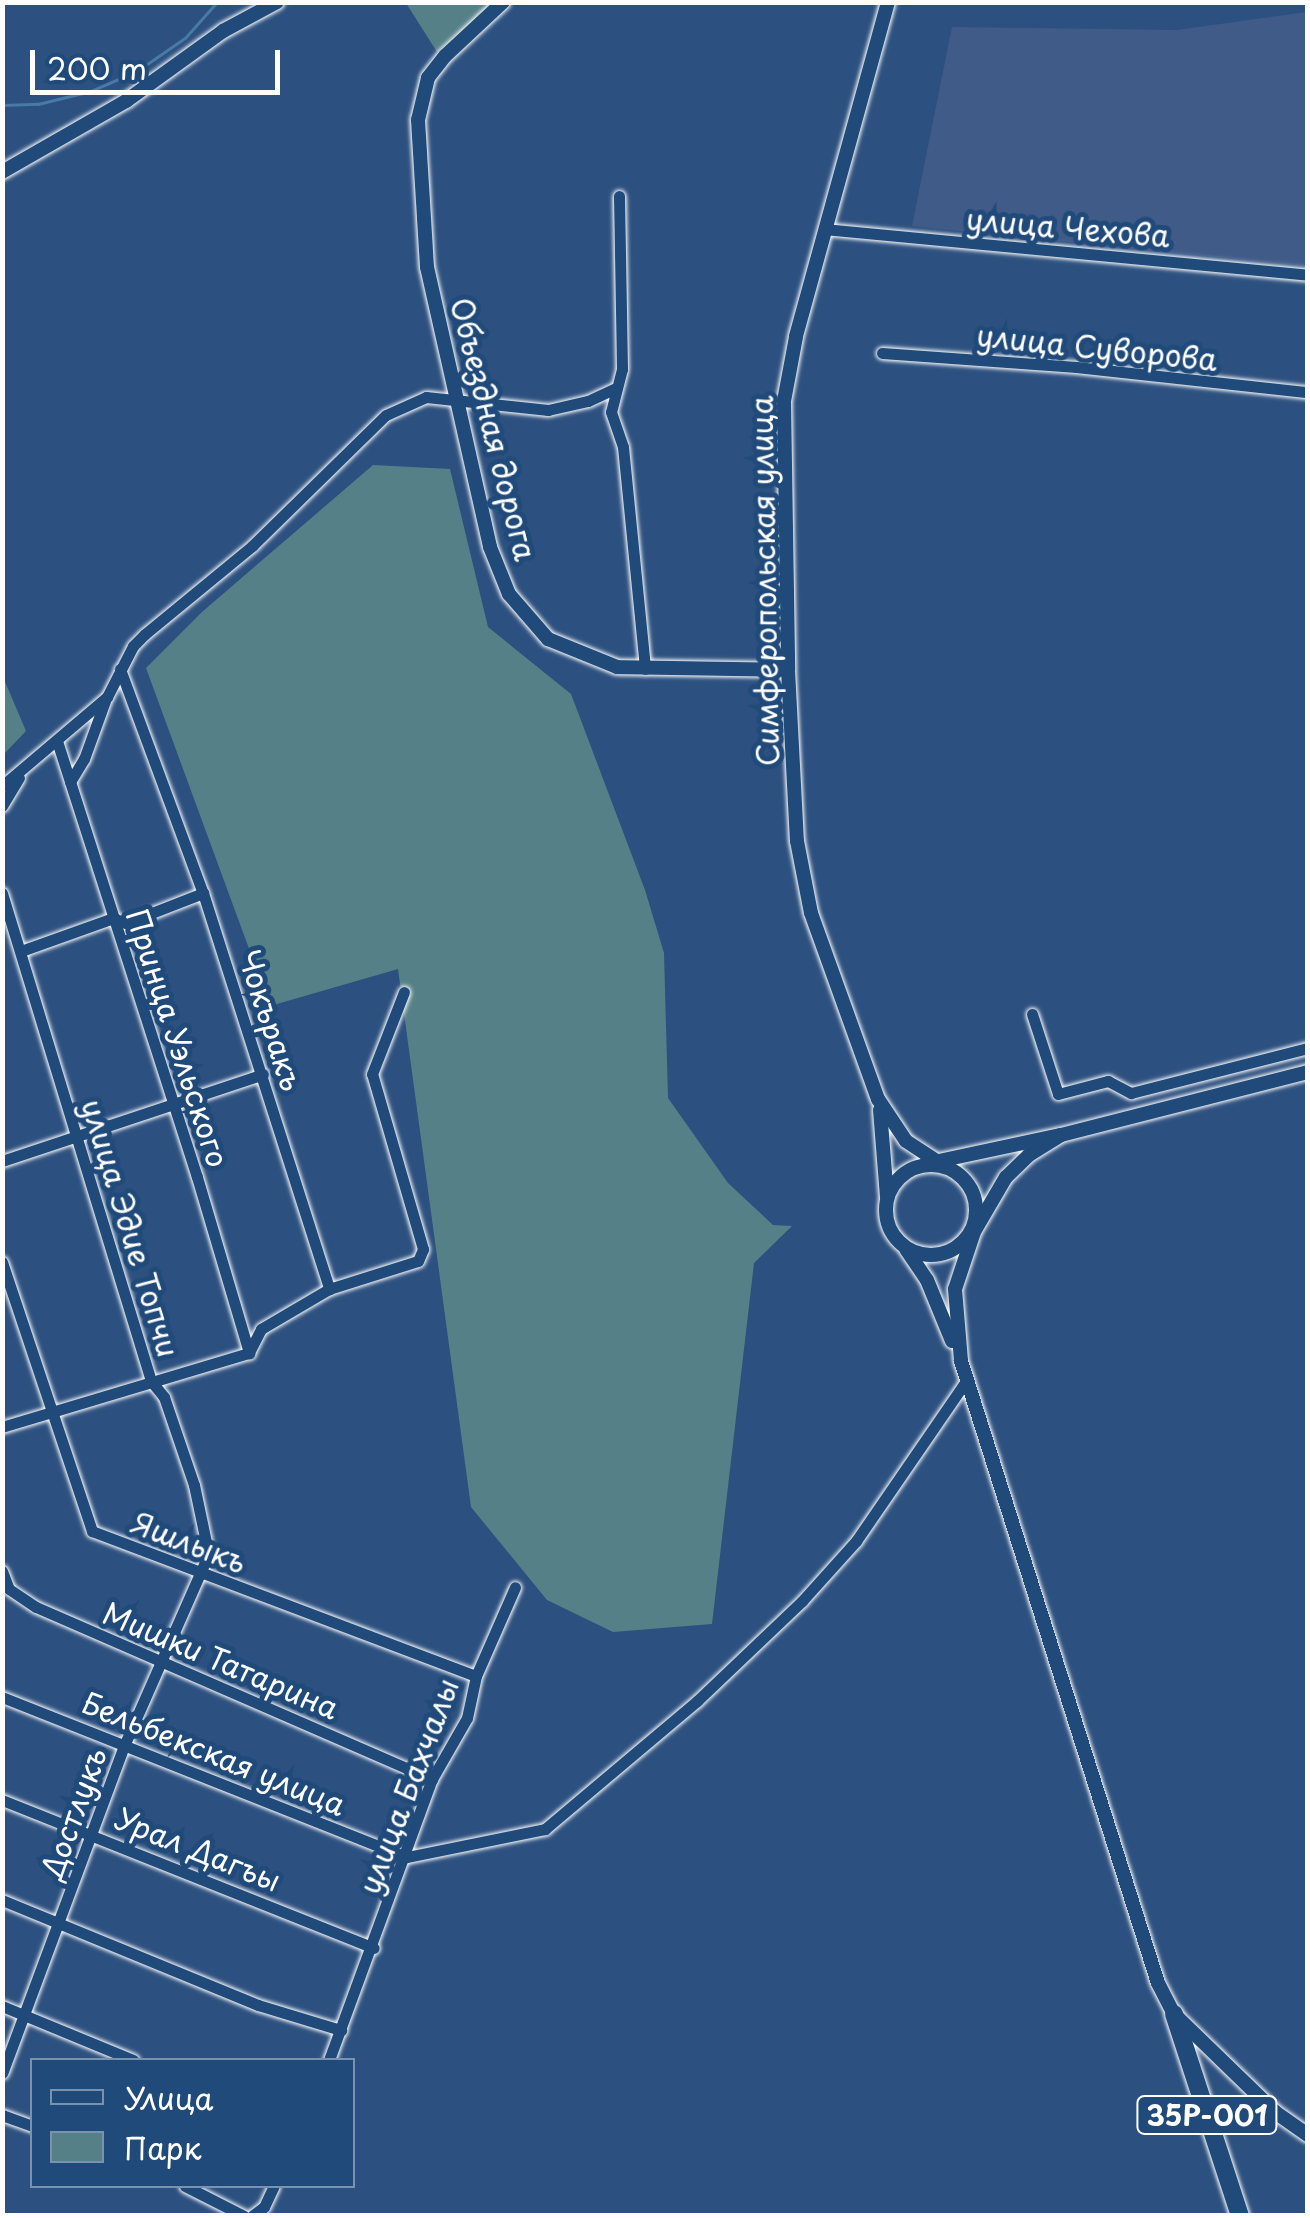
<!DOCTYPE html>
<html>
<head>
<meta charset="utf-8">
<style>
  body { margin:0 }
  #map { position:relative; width:1310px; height:2218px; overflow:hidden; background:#2c507f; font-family:"Playpen Sans",sans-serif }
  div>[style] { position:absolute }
  .built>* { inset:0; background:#405b88 }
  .green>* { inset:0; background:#568087 }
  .stream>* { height:2.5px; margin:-1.25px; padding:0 1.25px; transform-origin:1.25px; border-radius:1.25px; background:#4979a6 }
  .roads { filter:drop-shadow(0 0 2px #fff) drop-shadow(0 0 2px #fff) }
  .minor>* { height:11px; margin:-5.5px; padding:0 5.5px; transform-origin:5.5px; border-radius:5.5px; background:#1f4a7a }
  .major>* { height:14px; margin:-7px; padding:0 7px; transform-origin:7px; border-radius:7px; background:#1f4a7a }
  .major>.ring { margin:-7px; padding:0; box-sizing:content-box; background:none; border:14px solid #1f4a7a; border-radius:50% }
  .highway>* { height:18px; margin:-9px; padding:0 9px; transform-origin:9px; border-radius:9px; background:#1f4a7a }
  span { translate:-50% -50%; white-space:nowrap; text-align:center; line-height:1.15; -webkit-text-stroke:10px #1f4a7a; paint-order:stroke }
  .shield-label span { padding:2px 8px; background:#1f4a7a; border:2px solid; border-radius:8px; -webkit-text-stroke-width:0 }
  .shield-label { font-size:28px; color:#fff; font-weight:700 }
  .street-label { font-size:30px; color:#fff }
  .frame { position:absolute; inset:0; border:5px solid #fff; pointer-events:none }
  .legend { position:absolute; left:30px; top:2058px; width:325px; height:130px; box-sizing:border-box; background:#1f4a7a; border:2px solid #7992af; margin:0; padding:12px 18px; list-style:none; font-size:30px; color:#fff }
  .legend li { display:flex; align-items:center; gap:20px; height:50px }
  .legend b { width:50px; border:2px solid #7992af }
  .scale { position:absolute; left:30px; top:50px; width:250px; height:45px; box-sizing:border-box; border:5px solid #fff; border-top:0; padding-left:12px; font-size:30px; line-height:35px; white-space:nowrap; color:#fff; -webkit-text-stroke:8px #1f4a7a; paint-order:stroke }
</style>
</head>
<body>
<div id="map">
  <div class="built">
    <i style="clip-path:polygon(1307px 12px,1307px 266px,912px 226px,952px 27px,1177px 30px)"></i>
  </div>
  <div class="green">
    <i style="clip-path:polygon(406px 3px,494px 3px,437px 52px)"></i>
    <i style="clip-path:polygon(373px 465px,450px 469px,488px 627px,571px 694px,645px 890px,664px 953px,668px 1098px,728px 1183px,773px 1225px,792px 1226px,754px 1263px,712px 1624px,613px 1632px,547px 1600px,471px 1507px,398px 969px,270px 1006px,146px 668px,202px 612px)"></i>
    <i style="clip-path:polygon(3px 677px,26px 731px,3px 755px,2px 755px)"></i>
  </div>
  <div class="stream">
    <i style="left:2px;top:105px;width:36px;rotate:-2deg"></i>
    <i style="left:38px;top:104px;width:55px;rotate:-13.8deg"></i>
    <i style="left:91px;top:91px;width:50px;rotate:-23.5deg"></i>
    <i style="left:137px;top:71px;width:58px;rotate:-34.5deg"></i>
    <i style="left:185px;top:38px;width:48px;rotate:-48.4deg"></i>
  </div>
  <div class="roads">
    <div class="minor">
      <i style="left:619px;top:196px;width:173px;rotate:89deg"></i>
      <i style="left:622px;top:369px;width:44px;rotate:104.3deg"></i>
      <i style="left:611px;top:412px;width:37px;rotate:71deg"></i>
      <i style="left:623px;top:447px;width:223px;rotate:84.3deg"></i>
      <i style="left:824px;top:229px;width:486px;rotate:5.4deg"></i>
      <i style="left:882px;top:353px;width:195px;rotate:4.1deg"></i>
      <i style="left:1076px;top:367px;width:233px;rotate:6.2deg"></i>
      <i style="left:120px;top:669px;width:239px;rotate:69.7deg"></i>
      <i style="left:203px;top:893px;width:416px;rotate:72.3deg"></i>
      <i style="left:329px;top:1289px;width:79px;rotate:149.5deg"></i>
      <i style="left:261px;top:1329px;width:27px;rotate:117deg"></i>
      <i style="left:57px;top:741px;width:458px;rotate:72.2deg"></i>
      <i style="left:197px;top:1177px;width:184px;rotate:73.5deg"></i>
      <i style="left:70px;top:782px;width:27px;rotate:-59deg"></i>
      <i style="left:84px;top:759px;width:62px;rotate:-70.1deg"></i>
      <i style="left:2px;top:786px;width:138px;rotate:-40.3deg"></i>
      <i style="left:107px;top:697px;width:57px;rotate:-63deg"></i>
      <i style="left:133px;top:646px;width:17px;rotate:-45deg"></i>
      <i style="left:145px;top:634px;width:139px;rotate:-39.4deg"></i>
      <i style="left:252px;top:546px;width:187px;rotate:-44.4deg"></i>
      <i style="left:386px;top:415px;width:44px;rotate:-24.2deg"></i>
      <i style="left:426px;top:397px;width:123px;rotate:6.1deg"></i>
      <i style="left:548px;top:410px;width:41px;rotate:-12.7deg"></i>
      <i style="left:588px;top:401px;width:29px;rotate:-25deg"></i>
      <i style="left:2px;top:806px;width:33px;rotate:-59deg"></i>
      <i style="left:2px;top:893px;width:510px;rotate:73.02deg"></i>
      <i style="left:151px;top:1381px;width:21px;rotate:51deg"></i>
      <i style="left:164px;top:1397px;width:93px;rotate:71.2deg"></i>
      <i style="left:194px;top:1485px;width:58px;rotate:78.1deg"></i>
      <i style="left:206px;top:1542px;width:20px;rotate:93deg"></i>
      <i style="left:205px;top:1562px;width:198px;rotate:113.8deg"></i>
      <i style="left:125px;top:1743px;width:352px;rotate:110.4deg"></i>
      <i style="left:21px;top:951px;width:98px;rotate:-19.7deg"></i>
      <i style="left:113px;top:918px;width:14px;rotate:21deg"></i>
      <i style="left:126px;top:923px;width:83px;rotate:-21.3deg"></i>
      <i style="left:1032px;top:1014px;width:84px;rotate:72deg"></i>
      <i style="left:1058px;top:1094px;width:52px;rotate:-14.6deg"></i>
      <i style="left:1108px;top:1081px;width:26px;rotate:28deg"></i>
      <i style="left:1131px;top:1093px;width:183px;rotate:-14.3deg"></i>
      <i style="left:2px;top:1161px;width:275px;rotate:-18.4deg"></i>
      <i style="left:2px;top:1262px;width:284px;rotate:71.5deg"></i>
      <i style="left:92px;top:1531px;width:410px;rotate:20.7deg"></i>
      <i style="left:329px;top:1289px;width:93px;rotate:-17.5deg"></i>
      <i style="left:418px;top:1261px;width:13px;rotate:-67deg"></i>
      <i style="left:423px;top:1249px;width:182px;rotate:-106.2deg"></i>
      <i style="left:372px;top:1074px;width:88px;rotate:-68.7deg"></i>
      <i style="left:2px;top:1427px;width:258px;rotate:-16.7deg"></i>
      <i style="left:2px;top:1571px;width:19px;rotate:69deg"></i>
      <i style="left:9px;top:1589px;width:32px;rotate:34deg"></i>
      <i style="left:36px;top:1607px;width:432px;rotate:23.5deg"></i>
      <i style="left:2px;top:1697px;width:435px;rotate:21.6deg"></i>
      <i style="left:407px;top:1857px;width:141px;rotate:-11.5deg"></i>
      <i style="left:545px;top:1829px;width:199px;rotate:-40.1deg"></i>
      <i style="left:697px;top:1701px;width:145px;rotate:-43.6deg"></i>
      <i style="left:802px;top:1601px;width:81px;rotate:-48deg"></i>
      <i style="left:856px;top:1541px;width:194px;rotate:-55.5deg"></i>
      <i style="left:2px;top:1800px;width:400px;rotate:21.7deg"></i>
      <i style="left:2px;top:1900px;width:277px;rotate:22.3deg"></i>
      <i style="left:258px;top:2005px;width:87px;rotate:16.8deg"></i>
      <i style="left:2px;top:2006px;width:142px;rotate:22.4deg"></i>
      <i style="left:329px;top:2060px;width:299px;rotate:-69.9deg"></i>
      <i style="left:432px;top:1779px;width:70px;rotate:-60.2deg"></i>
      <i style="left:467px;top:1718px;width:43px;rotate:-77.9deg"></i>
      <i style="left:476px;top:1676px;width:97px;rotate:-66.3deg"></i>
      <i style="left:2px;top:2115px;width:32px;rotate:20deg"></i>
      <i style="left:185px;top:2186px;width:66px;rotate:27deg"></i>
      <i style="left:252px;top:2216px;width:15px;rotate:-37deg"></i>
      <i style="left:264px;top:2207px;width:23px;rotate:-65deg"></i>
    </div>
    <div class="major">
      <i style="left:503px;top:2px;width:79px;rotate:137deg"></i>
      <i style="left:445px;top:56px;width:28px;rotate:128deg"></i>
      <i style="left:428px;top:78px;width:43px;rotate:103.4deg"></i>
      <i style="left:418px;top:120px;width:147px;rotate:86.5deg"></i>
      <i style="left:427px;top:267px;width:287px;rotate:77.3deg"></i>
      <i style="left:490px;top:547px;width:51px;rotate:68deg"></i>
      <i style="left:509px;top:594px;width:60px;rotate:49.1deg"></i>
      <i style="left:548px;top:639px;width:74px;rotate:22.1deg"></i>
      <i style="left:617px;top:667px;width:171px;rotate:1deg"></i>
      <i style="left:888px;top:2px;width:347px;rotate:105.4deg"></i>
      <i style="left:796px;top:337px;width:65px;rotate:100.6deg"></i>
      <i style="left:784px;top:401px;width:269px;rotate:89.1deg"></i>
      <i style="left:788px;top:670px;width:171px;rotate:87deg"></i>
      <i style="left:797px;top:841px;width:73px;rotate:79deg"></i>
      <i style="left:811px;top:913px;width:198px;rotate:70.2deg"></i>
      <i style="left:878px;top:1099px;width:50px;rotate:56.3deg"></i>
      <i style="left:906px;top:1141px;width:45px;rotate:33.3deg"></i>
      <i style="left:2px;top:172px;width:143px;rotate:-29.8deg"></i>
      <i style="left:126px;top:101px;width:120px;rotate:-35.8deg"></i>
      <i style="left:223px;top:31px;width:61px;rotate:-28.2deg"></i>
      <i style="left:880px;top:1110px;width:87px;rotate:85.4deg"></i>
      <i style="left:1061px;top:1135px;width:38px;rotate:148deg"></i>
      <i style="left:1029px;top:1155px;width:32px;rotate:136deg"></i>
      <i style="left:1006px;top:1177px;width:64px;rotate:120.2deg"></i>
      <i style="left:974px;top:1232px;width:60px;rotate:108.4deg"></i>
      <i style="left:955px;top:1289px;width:72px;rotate:85.2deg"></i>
      <i style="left:961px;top:1361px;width:652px;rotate:72.43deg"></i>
      <i style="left:1158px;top:1983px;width:35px;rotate:63deg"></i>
      <i style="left:1174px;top:2014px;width:141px;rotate:44.1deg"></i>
      <i style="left:1275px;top:2112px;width:40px;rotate:34.9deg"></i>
      <i style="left:934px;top:1162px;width:130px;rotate:-12deg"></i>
      <i style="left:1061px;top:1135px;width:255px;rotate:-14.3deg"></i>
      <i class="ring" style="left:886px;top:1165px;width:76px;height:76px"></i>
      <i style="left:906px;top:1249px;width:37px;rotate:56deg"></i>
      <i style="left:927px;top:1280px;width:66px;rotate:67.7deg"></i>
    </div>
    <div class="highway">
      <i style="left:1174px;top:2014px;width:213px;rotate:71.9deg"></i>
    </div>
  </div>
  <div class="shield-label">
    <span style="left:1207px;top:2115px">35Р-001</span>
  </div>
  <div class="street-label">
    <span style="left:1068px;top:227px;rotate:5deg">улица Чехова</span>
    <span style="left:1097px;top:347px;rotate:6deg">улица Суворова</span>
    <span style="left:494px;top:429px;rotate:76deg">Объездная дорога</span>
    <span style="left:764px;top:581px;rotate:-91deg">Симферопольская улица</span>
    <span style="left:271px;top:1020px;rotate:72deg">Чокъракъ</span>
    <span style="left:178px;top:1038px;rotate:72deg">Принца Уэльского</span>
    <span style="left:131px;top:1228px;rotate:73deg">улица Эдие Топчи</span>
    <span style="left:189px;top:1542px;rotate:21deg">Яшлыкъ</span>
    <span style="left:221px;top:1660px;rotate:23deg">Мишки Татарина</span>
    <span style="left:214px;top:1753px;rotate:22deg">Бельбекская улица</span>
    <span style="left:408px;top:1786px;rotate:-69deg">улица Бахчалы</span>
    <span style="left:73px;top:1813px;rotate:-70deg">Достлукъ</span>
    <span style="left:198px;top:1849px;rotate:22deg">Урал Дагъы</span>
  </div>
  <div class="frame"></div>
  <ul class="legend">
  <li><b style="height:12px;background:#1f4a7a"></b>Улица</li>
  <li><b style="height:28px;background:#568087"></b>Парк</li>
  </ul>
  <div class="scale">200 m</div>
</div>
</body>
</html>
